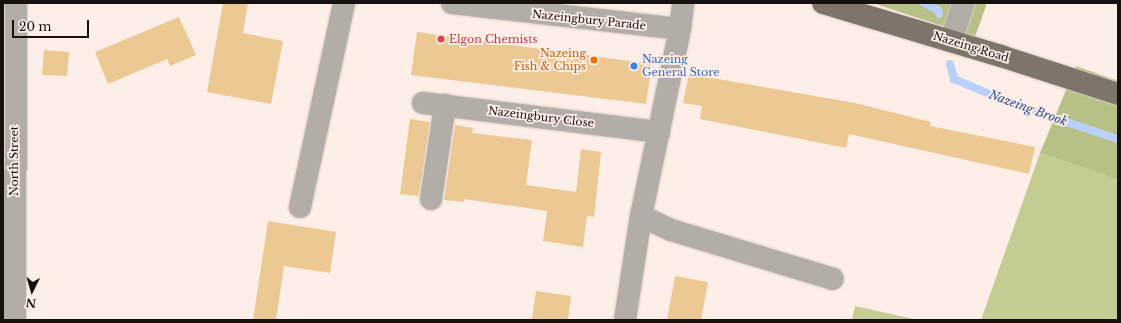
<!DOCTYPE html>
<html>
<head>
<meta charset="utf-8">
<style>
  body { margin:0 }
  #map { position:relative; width:1121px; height:323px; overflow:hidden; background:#fdeee8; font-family:"Libre Baskerville",serif }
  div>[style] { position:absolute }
  .green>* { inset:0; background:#c2cc93 }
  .forest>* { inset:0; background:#b7c085 }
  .stream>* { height:8px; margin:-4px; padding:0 4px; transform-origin:4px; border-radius:4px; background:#b9d0fa }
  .building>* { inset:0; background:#ecc993 }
  .roads { filter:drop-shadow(0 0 1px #d8cbc5) drop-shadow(0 0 1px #d8cbc5) }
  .minor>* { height:22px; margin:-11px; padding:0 11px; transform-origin:11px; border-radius:11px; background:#b2ada7 }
  .major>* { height:22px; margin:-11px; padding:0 11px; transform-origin:11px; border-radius:11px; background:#7d746a }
  .dots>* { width:11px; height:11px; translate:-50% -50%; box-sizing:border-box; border:2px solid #fdeee8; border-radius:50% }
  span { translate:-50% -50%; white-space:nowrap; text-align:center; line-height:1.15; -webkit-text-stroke:3.5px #fdeee8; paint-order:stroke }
  .street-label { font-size:11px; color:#17110e }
  .health-label { font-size:11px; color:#be3a42 }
  .left { translate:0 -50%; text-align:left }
  .food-label { font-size:11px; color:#c56008 }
  .right { translate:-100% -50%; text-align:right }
  .shop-label { font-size:11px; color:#366cbe }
  .water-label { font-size:12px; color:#304f8e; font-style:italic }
  .frame { position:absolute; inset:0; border:4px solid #17110e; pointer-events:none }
  .north { position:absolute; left:12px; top:271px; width:40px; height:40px; -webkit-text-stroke:3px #fdeee8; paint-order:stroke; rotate:185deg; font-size:11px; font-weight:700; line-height:16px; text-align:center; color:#17110e }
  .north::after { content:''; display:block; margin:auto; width:14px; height:18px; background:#17110e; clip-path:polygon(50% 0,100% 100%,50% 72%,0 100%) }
  .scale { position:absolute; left:12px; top:20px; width:77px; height:18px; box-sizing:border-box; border:2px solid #17110e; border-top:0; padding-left:5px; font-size:12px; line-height:14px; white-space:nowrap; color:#17110e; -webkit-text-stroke:3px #fdeee8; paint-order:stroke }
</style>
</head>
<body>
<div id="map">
  <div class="green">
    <i style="clip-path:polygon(1040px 153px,1118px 180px,1118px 320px,981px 320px)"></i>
    <i style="clip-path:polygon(855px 306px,918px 320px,852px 320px)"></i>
  </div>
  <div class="forest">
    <i style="clip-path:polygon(873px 3px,987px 3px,975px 37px)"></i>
    <i style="clip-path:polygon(1076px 66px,1118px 81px,1118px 180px,1040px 153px)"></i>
  </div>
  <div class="stream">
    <i style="left:924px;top:3px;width:16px;rotate:27deg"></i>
    <i style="left:938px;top:10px;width:4px;rotate:76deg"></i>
    <i style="left:950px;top:64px;width:16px;rotate:75deg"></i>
    <i style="left:954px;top:79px;width:69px;rotate:22.9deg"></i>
    <i style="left:1018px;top:106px;width:105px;rotate:18.3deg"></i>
  </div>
  <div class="building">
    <i style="clip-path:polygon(223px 3px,248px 3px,243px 33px,283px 41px,271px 104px,207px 92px)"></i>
    <i style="clip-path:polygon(179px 17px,196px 55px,170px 66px,167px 59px,108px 84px,95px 52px)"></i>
    <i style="clip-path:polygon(417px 32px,652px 64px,646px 104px,411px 75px)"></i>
    <i style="clip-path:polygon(44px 50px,69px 52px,67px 76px,42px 75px)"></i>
    <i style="clip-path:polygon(689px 74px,855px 103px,931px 122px,930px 126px,1035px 147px,1029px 174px,849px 134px,846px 148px,700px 119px,702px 106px,683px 103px)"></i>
    <i style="clip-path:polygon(410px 119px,430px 122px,419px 196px,400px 194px)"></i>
    <i style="clip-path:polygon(455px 125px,473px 128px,472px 133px,532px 140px,526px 185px,576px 192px,581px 149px,601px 152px,594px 217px,587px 216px,583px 247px,543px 241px,547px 211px,464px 199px,464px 202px,444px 200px)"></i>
    <i style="clip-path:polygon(268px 221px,336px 232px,330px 273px,284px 266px,276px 320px,253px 320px)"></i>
    <i style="clip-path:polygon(675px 276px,708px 282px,701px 320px,667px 320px)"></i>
    <i style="clip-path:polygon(536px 291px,571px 296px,568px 320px,532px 319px)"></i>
  </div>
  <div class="roads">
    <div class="minor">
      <i style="left:452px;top:3px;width:229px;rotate:6.5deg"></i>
      <i style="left:951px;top:41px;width:40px;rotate:-72deg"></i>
      <i style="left:423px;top:103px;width:238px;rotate:7deg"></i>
      <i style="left:431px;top:199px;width:95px;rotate:-81.5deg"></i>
      <i style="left:300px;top:207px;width:209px;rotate:-77.8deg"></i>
      <i style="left:641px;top:216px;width:33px;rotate:25deg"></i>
      <i style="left:671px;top:230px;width:169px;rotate:16.8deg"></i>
      <i style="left:15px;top:320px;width:317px;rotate:-89.8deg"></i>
      <i style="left:625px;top:320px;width:105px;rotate:-81.3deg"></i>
      <i style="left:641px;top:216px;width:191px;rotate:-78.2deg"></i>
      <i style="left:680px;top:29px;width:26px;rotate:-83deg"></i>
    </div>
    <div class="major">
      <i style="left:823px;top:3px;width:186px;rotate:16.6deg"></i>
      <i style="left:1001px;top:56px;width:123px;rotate:18deg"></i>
    </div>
  </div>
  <div class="dots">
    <i style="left:441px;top:39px;background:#e0444e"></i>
    <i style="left:594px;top:60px;background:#e8710a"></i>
    <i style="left:634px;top:66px;background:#3f7fe0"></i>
  </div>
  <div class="street-label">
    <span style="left:589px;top:20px;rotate:6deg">Nazeingbury Parade</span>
    <span style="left:971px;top:47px;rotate:17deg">Nazeing Road</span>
    <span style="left:541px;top:117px;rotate:7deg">Nazeingbury Close</span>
    <span style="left:14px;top:161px;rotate:-90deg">North Street</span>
  </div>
  <div class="health-label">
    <span class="left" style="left:449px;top:39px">Elgon Chemists</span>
  </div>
  <div class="food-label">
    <span class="right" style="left:586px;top:60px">Nazeing<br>Fish &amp; Chips</span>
  </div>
  <div class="shop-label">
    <span class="left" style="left:642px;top:66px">Nazeing<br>General Store</span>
  </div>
  <div class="water-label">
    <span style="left:1028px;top:108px;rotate:20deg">Nazeing Brook</span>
  </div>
  <div class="frame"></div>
  <div class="north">N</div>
  <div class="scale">20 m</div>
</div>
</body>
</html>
